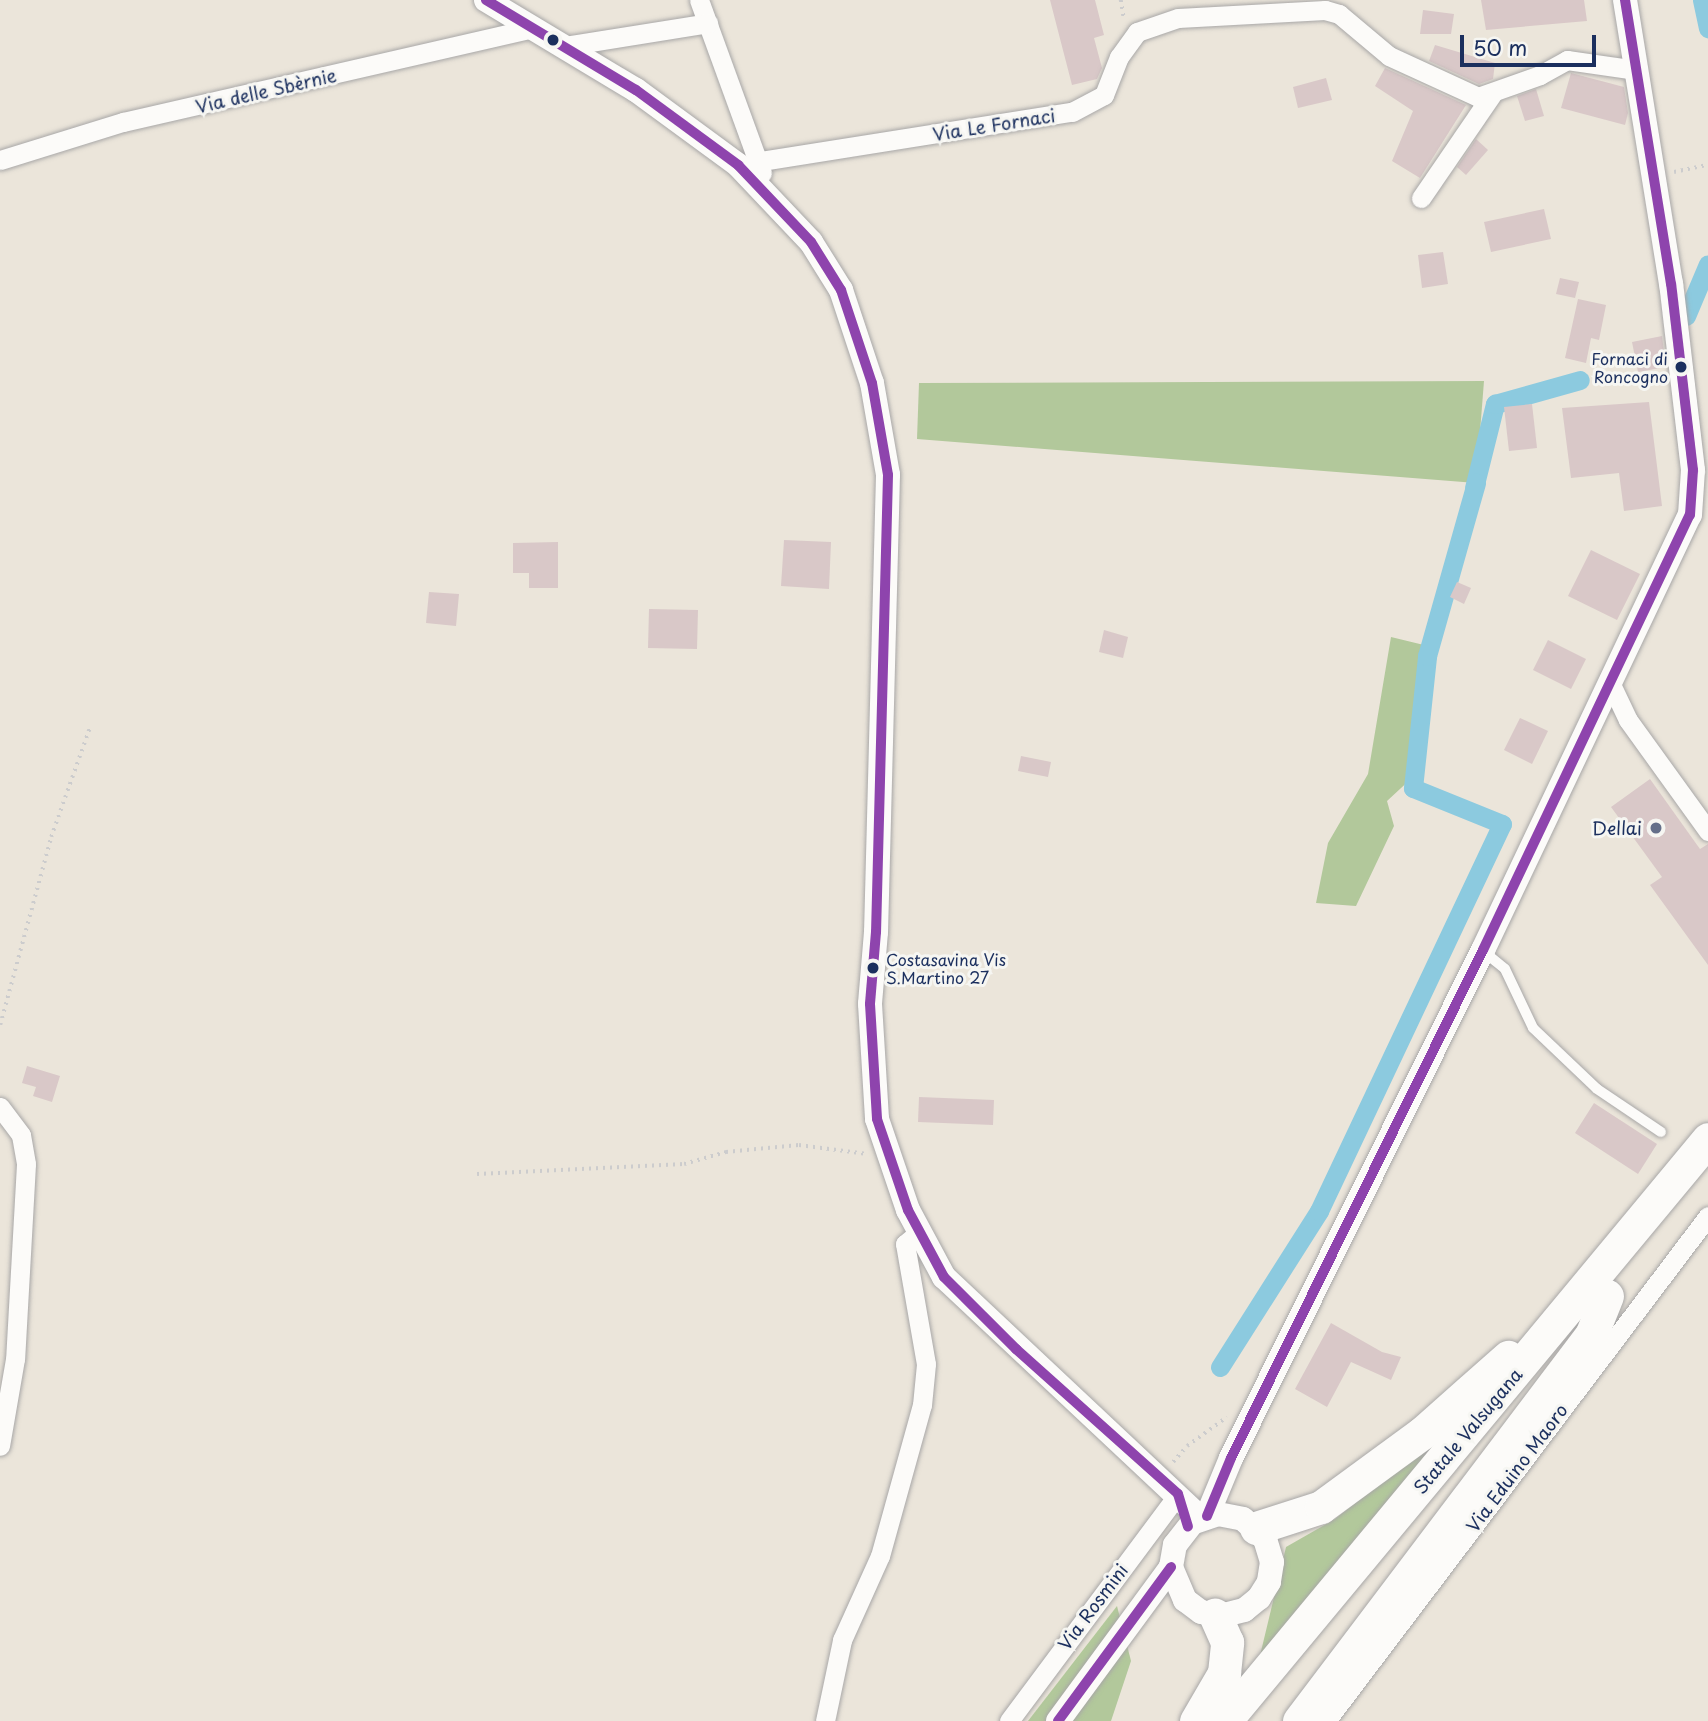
<!DOCTYPE html>
<html>
<head>
<meta charset="utf-8">
<style>
  body { margin:0 }
  #map { position:relative; width:1708px; height:1721px; overflow:hidden; background:#ebe5da; font-family:"Playpen Sans",sans-serif }
  div>[style] { position:absolute }
  .forest>* { inset:0; background:#b2c89b }
  .canal>* { height:19px; margin:-9.5px; padding:0 9.5px; transform-origin:9.5px; border-radius:9.5px; background:#8ccadf }
  .building>* { inset:0; background:#d9c8c8 }
  .path>* { height:3.5px; margin-top:-1.75px; transform-origin:0; background:repeating-linear-gradient(90deg,#cccccd 0 2px,transparent 0 7px) }
  .roads { filter:drop-shadow(0 0 2px #a8a7a7) drop-shadow(0 0 2px #a8a7a7) }
  .service>* { height:10px; margin:-5px; padding:0 5px; transform-origin:5px; border-radius:5px; background:#fcfbf9 }
  .minor>* { height:19px; margin:-9.5px; padding:0 9.5px; transform-origin:9.5px; border-radius:9.5px; background:#fcfbf9 }
  .tertiary>* { height:24px; margin:-12px; padding:0 12px; transform-origin:12px; border-radius:12px; background:#fcfbf9 }
  .trunk>* { height:33px; margin:-16.5px; padding:0 16.5px; transform-origin:16.5px; border-radius:16.5px; background:#fcfbf9 }
  .bus-1>* { height:10px; margin:-5px; padding:0 5px; transform-origin:5px; border-radius:5px; background:#8e44ad }
  .dots>* { width:19px; height:19px; translate:-50% -50%; box-sizing:border-box; border:4px solid #f6f6f2; border-radius:50% }
  span { translate:-50% -50%; white-space:nowrap; text-align:center; line-height:1.15; -webkit-text-stroke:6px #f6f6f2; paint-order:stroke }
  .bus-label { font-size:16px; color:#1b2f5e }
  .right { translate:-100% -50%; text-align:right }
  .left { translate:0 -50%; text-align:left }
  .street-label { font-size:18px; color:#1b2f5e }
  .poi-label { font-size:18px; color:#1b2f5e }
  .scale { position:absolute; left:1460px; top:35px; width:136px; height:32px; box-sizing:border-box; border:4px solid #1b2f5e; border-top:0; padding-left:9px; font-size:21px; line-height:24px; white-space:nowrap; color:#1b2f5e; -webkit-text-stroke:5px #f6f6f2; paint-order:stroke }
</style>
</head>
<body>
<div id="map">
  <div class="forest">
    <i style="clip-path:polygon(1484px 381px,1476px 483px,917px 439px,919px 383px)"></i>
    <i style="clip-path:polygon(1391px 637px,1428px 646px,1414px 776px,1387px 801px,1394px 826px,1356px 906px,1316px 903px,1328px 843px,1368px 774px)"></i>
    <i style="clip-path:polygon(1461px 1419px,1258px 1664px,1286px 1547px,1335px 1519px)"></i>
    <i style="clip-path:polygon(1117px 1606px,1131px 1661px,1111px 1721px,1028px 1721px)"></i>
  </div>
  <div class="canal">
    <i style="left:1702px;top:0;width:29px;rotate:78deg"></i>
    <i style="left:1686px;top:316px;width:56px;rotate:-67.1deg"></i>
    <i style="left:1474px;top:488px;width:87px;rotate:-76deg"></i>
    <i style="left:1495px;top:404px;width:88px;rotate:-15.8deg"></i>
    <i style="left:1220px;top:1367px;width:185px;rotate:-57.6deg"></i>
    <i style="left:1319px;top:1211px;width:428px;rotate:-64.7deg"></i>
    <i style="left:1502px;top:824px;width:96px;rotate:-158deg"></i>
    <i style="left:1413px;top:788px;width:133px;rotate:-83.9deg"></i>
    <i style="left:1427px;top:656px;width:180px;rotate:-74.2deg"></i>
  </div>
  <div class="building">
    <i style="clip-path:polygon(1050px 0,1095px 0,1104px 35px,1094px 38px,1102px 68px,1097px 79px,1072px 85px)"></i>
    <i style="clip-path:polygon(1481px 0,1584px 0,1587px 21px,1486px 30px)"></i>
    <i style="clip-path:polygon(1423px 10px,1454px 14px,1451px 34px,1420px 34px)"></i>
    <i style="clip-path:polygon(1435px 45px,1495px 63px,1493px 79px,1479px 84px,1429px 61px)"></i>
    <i style="clip-path:polygon(1385px 68px,1466px 105px,1420px 178px,1392px 161px,1413px 111px,1375px 86px)"></i>
    <i style="clip-path:polygon(1571px 73px,1624px 87px,1628px 113px,1625px 125px,1561px 108px)"></i>
    <i style="clip-path:polygon(1326px 78px,1332px 100px,1298px 108px,1293px 87px)"></i>
    <i style="clip-path:polygon(1536px 89px,1544px 116px,1525px 121px,1517px 96px)"></i>
    <i style="clip-path:polygon(1476px 139px,1488px 150px,1466px 175px,1457px 167px)"></i>
    <i style="clip-path:polygon(1544px 209px,1551px 239px,1491px 252px,1484px 222px)"></i>
    <i style="clip-path:polygon(1443px 252px,1448px 284px,1422px 288px,1418px 255px)"></i>
    <i style="clip-path:polygon(1560px 278px,1579px 282px,1575px 298px,1556px 294px)"></i>
    <i style="clip-path:polygon(1578px 299px,1606px 305px,1599px 340px,1591px 338px,1586px 363px,1565px 358px)"></i>
    <i style="clip-path:polygon(1662px 336px,1666px 367px,1638px 372px,1632px 342px)"></i>
    <i style="clip-path:polygon(1649px 402px,1662px 506px,1624px 511px,1619px 473px,1571px 478px,1562px 408px)"></i>
    <i style="clip-path:polygon(1532px 404px,1537px 448px,1509px 451px,1504px 407px)"></i>
    <i style="clip-path:polygon(784px 540px,831px 542px,829px 589px,781px 586px)"></i>
    <i style="clip-path:polygon(558px 542px,558px 588px,529px 588px,529px 573px,513px 573px,513px 543px)"></i>
    <i style="clip-path:polygon(1591px 550px,1640px 574px,1617px 620px,1568px 596px)"></i>
    <i style="clip-path:polygon(1457px 582px,1471px 588px,1464px 604px,1450px 597px)"></i>
    <i style="clip-path:polygon(429px 592px,459px 594px,456px 626px,426px 623px)"></i>
    <i style="clip-path:polygon(649px 609px,698px 610px,697px 649px,648px 648px)"></i>
    <i style="clip-path:polygon(1104px 630px,1128px 637px,1123px 658px,1099px 652px)"></i>
    <i style="clip-path:polygon(1548px 640px,1586px 659px,1571px 689px,1533px 670px)"></i>
    <i style="clip-path:polygon(1520px 718px,1548px 731px,1532px 764px,1504px 750px)"></i>
    <i style="clip-path:polygon(1021px 756px,1051px 762px,1048px 777px,1018px 771px)"></i>
    <i style="clip-path:polygon(1650px 779px,1700px 849px,1708px 844px,1708px 965px,1650px 885px,1662px 877px,1611px 807px)"></i>
    <i style="clip-path:polygon(27px 1066px,60px 1076px,52px 1102px,33px 1096px,36px 1087px,22px 1083px)"></i>
    <i style="clip-path:polygon(919px 1097px,994px 1100px,993px 1125px,918px 1122px)"></i>
    <i style="clip-path:polygon(1594px 1103px,1657px 1144px,1638px 1174px,1575px 1133px)"></i>
    <i style="clip-path:polygon(1331px 1323px,1382px 1352px,1401px 1357px,1391px 1380px,1351px 1362px,1327px 1407px,1295px 1389px)"></i>
  </div>
  <div class="path">
    <i style="left:1121px;top:0;width:19px;rotate:81deg"></i>
    <i style="left:1674px;top:172px;width:35px;rotate:-12deg"></i>
    <i style="left:0;top:1025px;width:195px;rotate:-74.8deg"></i>
    <i style="left:51px;top:837px;width:117px;rotate:-70.5deg"></i>
    <i style="left:477px;top:1174px;width:207px;rotate:-2.8deg"></i>
    <i style="left:684px;top:1164px;width:44px;rotate:-15.9deg"></i>
    <i style="left:726px;top:1152px;width:73px;rotate:-5.5deg"></i>
    <i style="left:799px;top:1145px;width:69px;rotate:7.5deg"></i>
    <i style="left:1173px;top:1462px;width:21px;rotate:-49deg"></i>
    <i style="left:1187px;top:1446px;width:49px;rotate:-35.9deg"></i>
  </div>
  <div class="roads">
    <div class="service">
      <i style="left:1483px;top:951px;width:28px;rotate:39deg"></i>
      <i style="left:1505px;top:969px;width:65px;rotate:64.6deg"></i>
      <i style="left:1533px;top:1028px;width:88px;rotate:43.6deg"></i>
      <i style="left:1597px;top:1089px;width:77px;rotate:33.9deg"></i>
    </div>
    <div class="minor">
      <i style="left:699px;top:0;width:184px;rotate:70deg"></i>
      <i style="left:565px;top:46px;width:145px;rotate:-9.1deg"></i>
      <i style="left:0;top:160px;width:129px;rotate:-17.2deg"></i>
      <i style="left:123px;top:122px;width:421px;rotate:-12.9deg"></i>
      <i style="left:761px;top:161px;width:315px;rotate:-9deg"></i>
      <i style="left:1072px;top:112px;width:36px;rotate:-28deg"></i>
      <i style="left:1104px;top:95px;width:41px;rotate:-68.5deg"></i>
      <i style="left:1119px;top:57px;width:31px;rotate:-54deg"></i>
      <i style="left:1137px;top:32px;width:43px;rotate:-18.9deg"></i>
      <i style="left:1178px;top:18px;width:147px;rotate:-3.1deg"></i>
      <i style="left:1325px;top:10px;width:15px;rotate:16deg"></i>
      <i style="left:1339px;top:14px;width:65px;rotate:40deg"></i>
      <i style="left:1389px;top:56px;width:98px;rotate:24.7deg"></i>
      <i style="left:1478px;top:97px;width:66px;rotate:-19.5deg"></i>
      <i style="left:1540px;top:75px;width:31px;rotate:-29deg"></i>
      <i style="left:1567px;top:60px;width:70px;rotate:8.2deg"></i>
      <i style="left:1421px;top:198px;width:127px;rotate:-55.6deg"></i>
      <i style="left:1609px;top:680px;width:44px;rotate:64.6deg"></i>
      <i style="left:1628px;top:720px;width:137px;rotate:54.2deg"></i>
      <i style="left:0;top:1107px;width:35px;rotate:53deg"></i>
      <i style="left:21px;top:1135px;width:29px;rotate:80deg"></i>
      <i style="left:26px;top:1164px;width:195px;rotate:93.2deg"></i>
      <i style="left:15px;top:1359px;width:88px;rotate:99.8deg"></i>
      <i style="left:825px;top:1721px;width:83px;rotate:-78.1deg"></i>
      <i style="left:842px;top:1640px;width:92px;rotate:-65.7deg"></i>
      <i style="left:880px;top:1556px;width:157px;rotate:-74.5deg"></i>
      <i style="left:922px;top:1405px;width:41px;rotate:-84.4deg"></i>
      <i style="left:926px;top:1364px;width:122px;rotate:-99.9deg"></i>
      <i style="left:905px;top:1244px;width:17px;rotate:-40deg"></i>
      <i style="left:1009px;top:1721px;width:283px;rotate:-53.3deg"></i>
      <i style="left:1326px;top:1721px;width:633px;rotate:-52.89deg"></i>
    </div>
    <div class="tertiary">
      <i style="left:486px;top:0;width:175px;rotate:31deg"></i>
      <i style="left:636px;top:90px;width:127px;rotate:36.3deg"></i>
      <i style="left:738px;top:165px;width:106px;rotate:46.5deg"></i>
      <i style="left:811px;top:242px;width:57px;rotate:58deg"></i>
      <i style="left:841px;top:290px;width:98px;rotate:71.6deg"></i>
      <i style="left:872px;top:383px;width:93px;rotate:80.1deg"></i>
      <i style="left:888px;top:475px;width:457px;rotate:91.5deg"></i>
      <i style="left:876px;top:932px;width:72px;rotate:94.8deg"></i>
      <i style="left:870px;top:1004px;width:115px;rotate:86.5deg"></i>
      <i style="left:877px;top:1119px;width:96px;rotate:71.2deg"></i>
      <i style="left:908px;top:1210px;width:76px;rotate:61.8deg"></i>
      <i style="left:944px;top:1277px;width:352px;rotate:43.2deg"></i>
      <i style="left:1207px;top:1516px;width:63px;rotate:-67.5deg"></i>
      <i style="left:1231px;top:1458px;width:567px;rotate:-63.62deg"></i>
      <i style="left:1483px;top:950px;width:482px;rotate:-64.6deg"></i>
      <i style="left:1690px;top:515px;width:45px;rotate:-86.2deg"></i>
      <i style="left:1693px;top:470px;width:187px;rotate:-96.7deg"></i>
      <i style="left:1671px;top:284px;width:288px;rotate:-99.2deg"></i>
      <i style="left:1058px;top:1721px;width:191px;rotate:-53.7deg"></i>
      <i style="left:1171px;top:1567px;width:22px;rotate:-80deg"></i>
      <i style="left:1175px;top:1545px;width:28px;rotate:-52deg"></i>
      <i style="left:1192px;top:1523px;width:28px;rotate:-19deg"></i>
      <i style="left:1218px;top:1514px;width:25px;rotate:11deg"></i>
      <i style="left:1243px;top:1519px;width:30px;rotate:42deg"></i>
      <i style="left:1265px;top:1539px;width:24px;rotate:73deg"></i>
      <i style="left:1272px;top:1562px;width:20px;rotate:99deg"></i>
      <i style="left:1269px;top:1582px;width:19px;rotate:122deg"></i>
      <i style="left:1259px;top:1598px;width:19px;rotate:141deg"></i>
      <i style="left:1244px;top:1610px;width:25px;rotate:166deg"></i>
      <i style="left:1220px;top:1616px;width:19px;rotate:-168deg"></i>
      <i style="left:1201px;top:1612px;width:20px;rotate:-143deg"></i>
      <i style="left:1185px;top:1600px;width:36px;rotate:-113deg"></i>
    </div>
    <div class="trunk">
      <i style="left:1256px;top:1528px;width:68px;rotate:-17.9deg"></i>
      <i style="left:1321px;top:1507px;width:125px;rotate:-36.2deg"></i>
      <i style="left:1422px;top:1433px;width:115px;rotate:-41.5deg"></i>
      <i style="left:1196px;top:1721px;width:56px;rotate:-59.7deg"></i>
      <i style="left:1224px;top:1673px;width:31px;rotate:-84deg"></i>
      <i style="left:1227px;top:1642px;width:30px;rotate:-114deg"></i>
      <i style="left:1225px;top:1721px;width:756px;rotate:-50.31deg"></i>
      <i style="left:1299px;top:1721px;width:486px;rotate:-52.9deg"></i>
      <i style="left:1592px;top:1333px;width:40px;rotate:-68deg"></i>
    </div>
  </div>
  <div class="bus-1">
    <i style="left:486px;top:0;width:175px;rotate:31deg"></i>
    <i style="left:636px;top:90px;width:127px;rotate:36.3deg"></i>
    <i style="left:738px;top:165px;width:106px;rotate:46.5deg"></i>
    <i style="left:811px;top:242px;width:57px;rotate:58deg"></i>
    <i style="left:841px;top:290px;width:98px;rotate:71.6deg"></i>
    <i style="left:872px;top:383px;width:93px;rotate:80.1deg"></i>
    <i style="left:888px;top:475px;width:457px;rotate:91.5deg"></i>
    <i style="left:876px;top:932px;width:72px;rotate:94.8deg"></i>
    <i style="left:870px;top:1004px;width:115px;rotate:86.5deg"></i>
    <i style="left:877px;top:1119px;width:96px;rotate:71.2deg"></i>
    <i style="left:908px;top:1210px;width:76px;rotate:61.8deg"></i>
    <i style="left:944px;top:1277px;width:102px;rotate:45deg"></i>
    <i style="left:1016px;top:1349px;width:217px;rotate:41.8deg"></i>
    <i style="left:1178px;top:1494px;width:34px;rotate:73deg"></i>
    <i style="left:1207px;top:1516px;width:63px;rotate:-67.5deg"></i>
    <i style="left:1231px;top:1458px;width:567px;rotate:-63.62deg"></i>
    <i style="left:1483px;top:950px;width:482px;rotate:-64.6deg"></i>
    <i style="left:1690px;top:515px;width:45px;rotate:-86.2deg"></i>
    <i style="left:1693px;top:470px;width:187px;rotate:-96.7deg"></i>
    <i style="left:1671px;top:284px;width:288px;rotate:-99.2deg"></i>
    <i style="left:1058px;top:1721px;width:191px;rotate:-53.7deg"></i>
  </div>
  <div class="dots">
    <i style="left:553px;top:40px;background:#1b2f5e"></i>
    <i style="left:1681px;top:367px;background:#1b2f5e"></i>
    <i style="left:1656px;top:828px;background:#646f89"></i>
    <i style="left:873px;top:968px;background:#1b2f5e"></i>
  </div>
  <div class="bus-label">
    <span class="right" style="left:1668px;top:367px">Fornaci di<br>Roncogno</span>
    <span class="left" style="left:886px;top:968px">Costasavina Vis<br>S.Martino 27</span>
  </div>
  <div class="street-label">
    <span style="left:266px;top:91px;rotate:-13deg">Via delle Sbèrnie</span>
    <span style="left:994px;top:125px;rotate:-9deg">Via Le Fornaci</span>
    <span style="left:1468px;top:1431px;rotate:-50deg">Statale Valsugana</span>
    <span style="left:1517px;top:1468px;rotate:-53deg">Via Eduino Maoro</span>
    <span style="left:1093px;top:1607px;rotate:-53deg">Via Rosmini</span>
  </div>
  <div class="poi-label">
    <span class="right" style="left:1642px;top:828px">Dellai</span>
  </div>
  <div class="scale">50 m</div>
</div>
</body>
</html>
